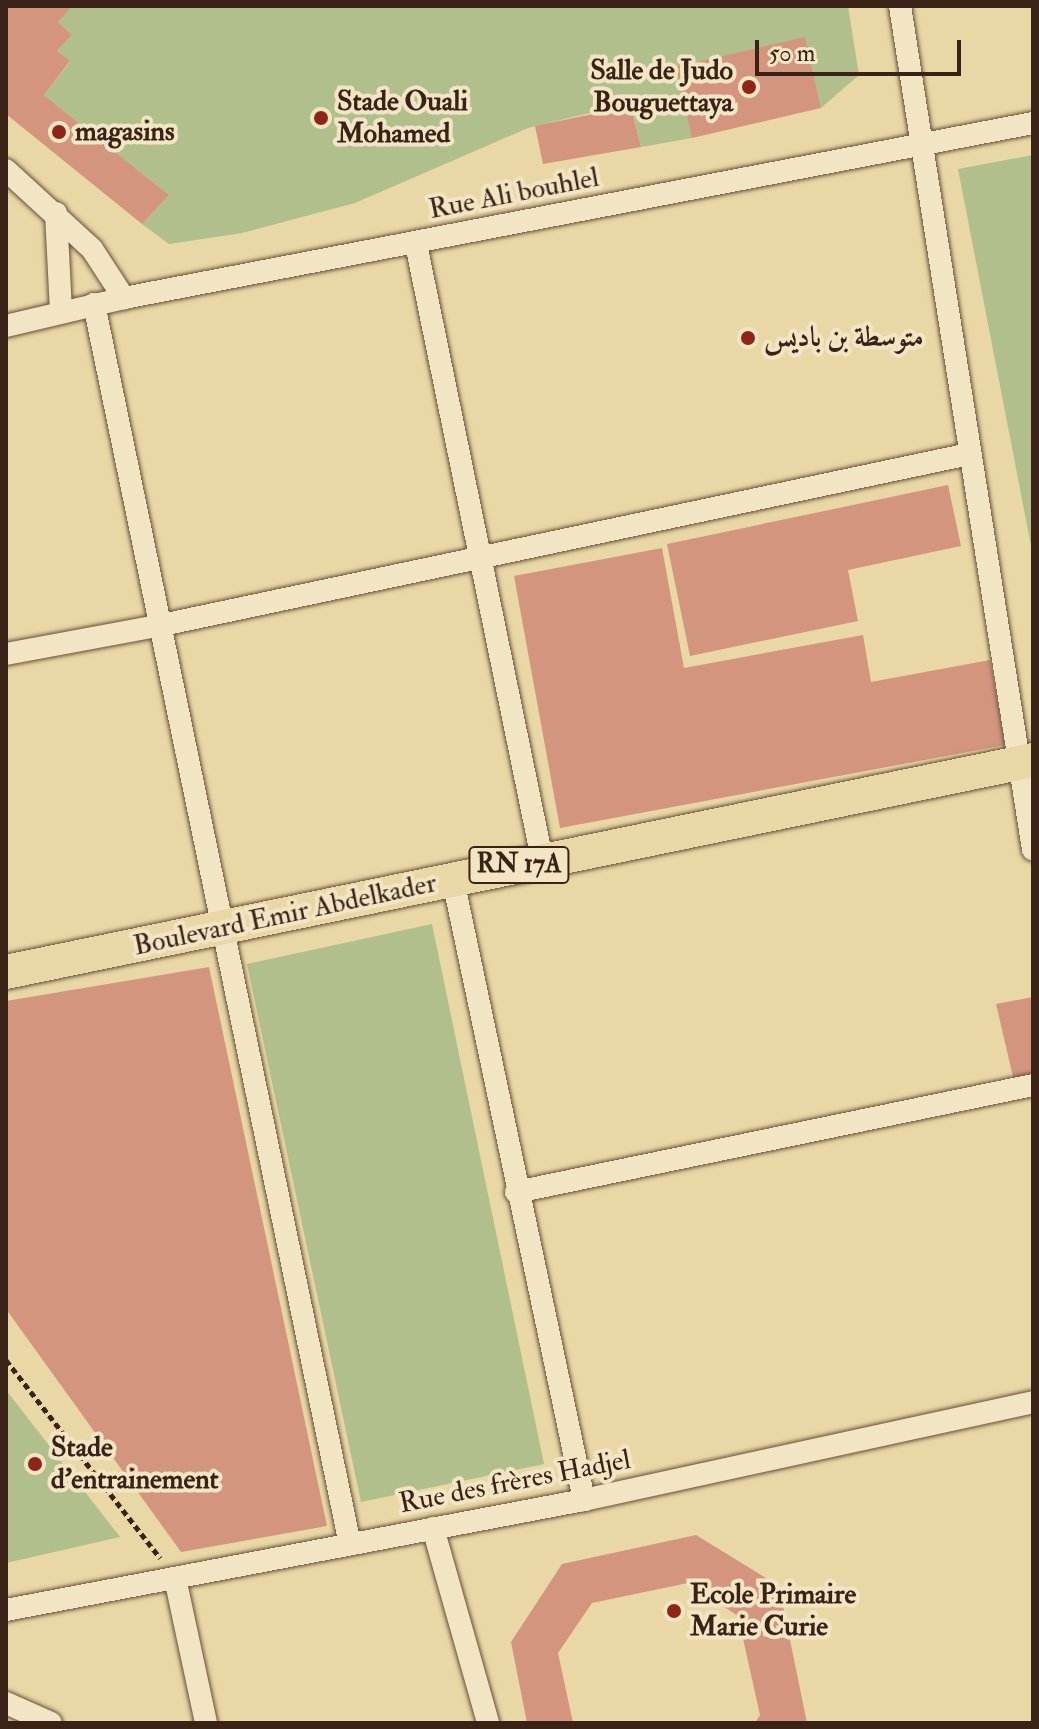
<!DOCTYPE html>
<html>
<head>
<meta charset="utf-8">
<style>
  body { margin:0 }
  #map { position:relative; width:1039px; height:1729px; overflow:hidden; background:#e9d7a5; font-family:"IM FELL Double Pica",Amiri,serif }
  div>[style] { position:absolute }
  .green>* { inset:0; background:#b0bf8b }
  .building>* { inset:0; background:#d4957f }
  .path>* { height:5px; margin-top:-2.5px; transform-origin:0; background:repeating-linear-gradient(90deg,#3b2217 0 6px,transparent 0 10px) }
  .roads { filter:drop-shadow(0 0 2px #664f3a) drop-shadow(0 0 2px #664f3a) }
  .street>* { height:22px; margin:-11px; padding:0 11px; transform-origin:11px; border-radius:11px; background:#f1e5c4 }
  .primary>* { height:34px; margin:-17px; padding:0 17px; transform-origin:17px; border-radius:17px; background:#e9d7a5 }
  .dots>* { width:22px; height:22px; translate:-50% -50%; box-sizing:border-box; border:4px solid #f1e5c4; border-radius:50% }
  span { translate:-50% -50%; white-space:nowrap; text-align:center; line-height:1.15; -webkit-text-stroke:8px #f1e5c4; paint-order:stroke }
  .shield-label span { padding:2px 6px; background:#f1e5c4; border:2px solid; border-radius:6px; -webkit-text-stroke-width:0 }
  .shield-label { font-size:26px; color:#3b2217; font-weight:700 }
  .poi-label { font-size:28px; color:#3b2217; font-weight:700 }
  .right { translate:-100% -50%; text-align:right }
  .left { translate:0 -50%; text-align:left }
  .street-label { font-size:28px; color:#3b2217 }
  .frame { position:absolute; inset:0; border:8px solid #3b2217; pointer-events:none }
  .scale { position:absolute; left:755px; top:40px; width:206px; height:36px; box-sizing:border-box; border:4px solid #3b2217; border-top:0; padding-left:10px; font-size:24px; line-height:28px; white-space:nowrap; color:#3b2217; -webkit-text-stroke:6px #f1e5c4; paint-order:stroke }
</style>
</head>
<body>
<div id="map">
  <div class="green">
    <i style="clip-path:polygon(68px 6px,848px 6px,859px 75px,821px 108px,805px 38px,692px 138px,641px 147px,631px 103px,528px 128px,355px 203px,242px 233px,169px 244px,142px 224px,169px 195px,44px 95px,70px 62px,57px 51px,72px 35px,58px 22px)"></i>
    <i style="clip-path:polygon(1033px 155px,1033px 556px,958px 169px)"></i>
    <i style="clip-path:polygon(432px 924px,544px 1464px,361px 1502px,247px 964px)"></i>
    <i style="clip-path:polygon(6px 1390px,120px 1537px,6px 1563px)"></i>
  </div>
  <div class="building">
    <i style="clip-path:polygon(6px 6px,70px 8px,58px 22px,72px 35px,57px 51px,70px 61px,44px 95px,169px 195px,142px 224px,6px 114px)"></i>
    <i style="clip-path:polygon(805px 37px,821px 108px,692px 138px,676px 67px)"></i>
    <i style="clip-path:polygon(631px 106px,641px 147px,543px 164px,535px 126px)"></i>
    <i style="clip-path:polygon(948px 485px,961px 546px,848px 570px,858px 621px,690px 656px,667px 544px)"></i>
    <i style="clip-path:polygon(662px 548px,684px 668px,863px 635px,871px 682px,990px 660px,1005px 745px,560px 828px,514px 576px)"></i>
    <i style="clip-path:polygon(209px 967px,327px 1526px,181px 1552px,6px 1309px,6px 1001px)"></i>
    <i style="clip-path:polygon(1033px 997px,1033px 1077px,1014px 1081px,996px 1004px)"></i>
    <i style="clip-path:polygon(696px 1535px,779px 1586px,807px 1723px,755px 1723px,760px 1715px,738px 1616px,688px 1583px,592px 1603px,558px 1653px,573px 1723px,527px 1723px,511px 1642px,562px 1564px)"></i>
  </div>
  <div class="path">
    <i style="left:6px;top:1360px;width:251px;rotate:52.1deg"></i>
  </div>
  <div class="roads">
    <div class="street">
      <i style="left:900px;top:6px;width:854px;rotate:81.04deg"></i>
      <i style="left:6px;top:170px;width:117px;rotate:42.6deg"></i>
      <i style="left:92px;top:249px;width:59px;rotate:56.9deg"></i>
      <i style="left:56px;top:213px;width:99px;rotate:87.1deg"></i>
      <i style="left:416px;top:244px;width:628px;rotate:78.42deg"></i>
      <i style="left:94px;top:304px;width:1266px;rotate:78.34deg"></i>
      <i style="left:6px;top:326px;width:121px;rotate:-13.3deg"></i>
      <i style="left:124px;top:298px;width:926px;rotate:-10.9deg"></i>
      <i style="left:6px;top:654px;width:159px;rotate:-10.5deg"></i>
      <i style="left:162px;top:625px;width:825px;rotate:-11.96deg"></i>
      <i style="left:453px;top:880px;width:634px;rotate:78.07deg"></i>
      <i style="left:516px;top:1192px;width:528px;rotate:-11.69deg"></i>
      <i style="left:433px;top:1528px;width:203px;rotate:74.2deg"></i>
      <i style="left:175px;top:1578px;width:148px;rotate:77.9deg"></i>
      <i style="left:6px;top:1610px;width:588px;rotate:-10.78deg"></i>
      <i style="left:584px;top:1500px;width:460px;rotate:-12.3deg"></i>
      <i style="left:6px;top:1703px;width:49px;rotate:24deg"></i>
    </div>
    <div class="primary">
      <i style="left:6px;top:972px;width:1049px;rotate:-11.66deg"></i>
    </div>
  </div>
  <div class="dots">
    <i style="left:749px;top:87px;background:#8f2418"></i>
    <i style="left:321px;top:118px;background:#8f2418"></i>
    <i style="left:59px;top:132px;background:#8f2418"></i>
    <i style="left:748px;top:338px;background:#8f2418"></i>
    <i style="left:35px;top:1464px;background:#8f2418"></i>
    <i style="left:674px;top:1611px;background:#8f2418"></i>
  </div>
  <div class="shield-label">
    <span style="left:519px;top:865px">RN 17A</span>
  </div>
  <div class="poi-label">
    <span class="right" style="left:733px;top:87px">Salle de Judo<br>Bouguettaya</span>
    <span class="left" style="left:337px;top:118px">Stade Ouali<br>Mohamed</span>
    <span class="left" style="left:75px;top:132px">magasins</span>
    <span class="left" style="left:764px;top:338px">متوسطة بن باديس</span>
    <span class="left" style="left:51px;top:1464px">Stade<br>d'entrainement</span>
    <span class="left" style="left:690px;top:1611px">Ecole Primaire<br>Marie Curie</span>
  </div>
  <div class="street-label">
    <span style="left:514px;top:194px;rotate:-11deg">Rue Ali bouhlel</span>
    <span style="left:285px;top:915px;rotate:-12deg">Boulevard Emir Abdelkader</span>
    <span style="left:515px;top:1482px;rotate:-11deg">Rue des frères Hadjel</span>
  </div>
  <div class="frame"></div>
  <div class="scale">50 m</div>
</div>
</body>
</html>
